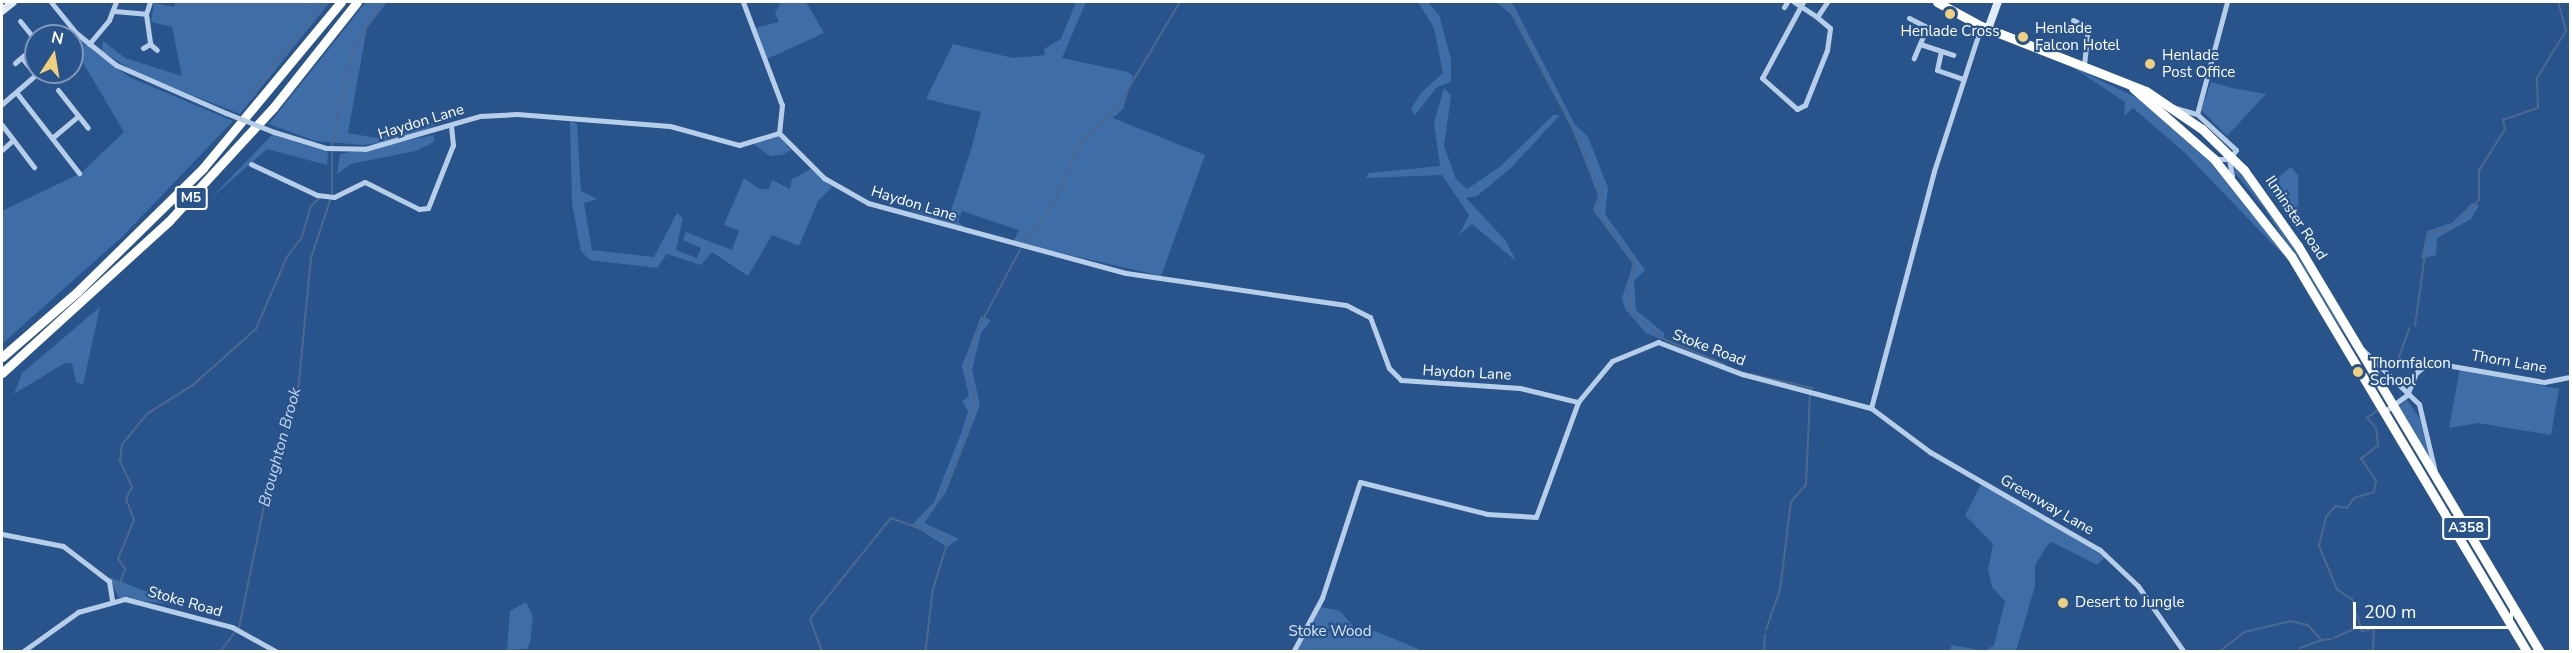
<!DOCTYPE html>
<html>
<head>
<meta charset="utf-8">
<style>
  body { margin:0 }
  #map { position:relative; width:2572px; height:653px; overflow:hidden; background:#29538b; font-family:"Nunito Sans",sans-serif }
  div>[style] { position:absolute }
  .green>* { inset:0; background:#3e6da7 }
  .stream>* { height:1.5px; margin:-0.75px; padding:0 0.75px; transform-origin:0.75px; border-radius:0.75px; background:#4b6990 }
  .street>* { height:5px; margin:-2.5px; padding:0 2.5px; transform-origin:2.5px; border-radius:2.5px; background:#b7cee9 }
  .secondary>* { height:8px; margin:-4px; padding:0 4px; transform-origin:4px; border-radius:4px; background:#e1ebf8 }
  .highway>* { height:9px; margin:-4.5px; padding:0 4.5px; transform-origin:4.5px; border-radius:4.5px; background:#fff }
  .street-bridge>* { height:5px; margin:-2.5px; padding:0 2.5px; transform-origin:2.5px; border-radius:2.5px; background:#b7cee9 }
  .dots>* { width:16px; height:16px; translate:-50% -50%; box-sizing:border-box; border:3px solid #29538b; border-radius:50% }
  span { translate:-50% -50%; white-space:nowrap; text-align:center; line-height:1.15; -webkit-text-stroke:4.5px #29538b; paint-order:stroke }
  .shield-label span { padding:2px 4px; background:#29538b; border:2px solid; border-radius:4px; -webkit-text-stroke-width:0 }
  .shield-label { font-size:14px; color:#fff; font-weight:700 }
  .poi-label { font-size:15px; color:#fff }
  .left { translate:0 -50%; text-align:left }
  .street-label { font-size:15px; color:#fff }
  .park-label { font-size:15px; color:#dbe8f7 }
  .water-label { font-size:16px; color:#c3d8f0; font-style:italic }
  .frame { position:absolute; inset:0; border:3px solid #fff; pointer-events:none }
  .north { position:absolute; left:24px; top:24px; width:60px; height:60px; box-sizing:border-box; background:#29538b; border:2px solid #7f98b9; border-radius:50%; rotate:12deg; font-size:16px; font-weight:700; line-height:24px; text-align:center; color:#fff }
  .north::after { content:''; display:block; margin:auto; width:21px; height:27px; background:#f0d07e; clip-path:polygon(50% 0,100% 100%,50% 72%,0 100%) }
  .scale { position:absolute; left:2353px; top:602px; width:160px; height:27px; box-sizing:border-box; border:3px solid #fff; border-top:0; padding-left:8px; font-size:18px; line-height:21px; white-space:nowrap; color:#fff; -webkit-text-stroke:4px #29538b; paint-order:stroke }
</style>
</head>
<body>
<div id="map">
  <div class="green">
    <i style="clip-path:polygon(175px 2px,330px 2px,240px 114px,136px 73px,102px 51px,103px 41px,125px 58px,182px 76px,172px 27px,151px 22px,154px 3px,174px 7px)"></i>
    <i style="clip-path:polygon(366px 2px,387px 2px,367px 28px,348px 133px,376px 138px,454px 118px,395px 141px,363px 145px,315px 141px,269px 124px)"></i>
    <i style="clip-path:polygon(781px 2px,806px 2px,824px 33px,767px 59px,755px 28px,779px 22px,775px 13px)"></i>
    <i style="clip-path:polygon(1076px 2px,1086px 2px,1062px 58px,1128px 72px,1133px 76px,1123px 109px,1113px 118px,1205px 155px,1161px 276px,1013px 242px,1019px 230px,962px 211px,958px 222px,966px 228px,907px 210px,950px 214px,972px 146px,981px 112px,926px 99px,953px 44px,1013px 58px,1045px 55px,1044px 49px,1061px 39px)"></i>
    <i style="clip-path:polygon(1418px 2px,1428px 2px,1439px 15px,1451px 59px,1451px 82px,1437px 87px,1415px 115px,1411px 109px,1420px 94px,1443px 73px,1434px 28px)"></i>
    <i style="clip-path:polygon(1496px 2px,1511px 2px,1515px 8px,1575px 125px,1588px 137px,1608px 188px,1605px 214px,1645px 270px,1634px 281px,1636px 310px,1665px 334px,1662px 340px,1646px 333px,1625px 309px,1622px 298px,1633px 264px,1593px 210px,1598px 195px,1572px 129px,1511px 14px)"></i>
    <i style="clip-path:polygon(79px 39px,129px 77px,233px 121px,124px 235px,2px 344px,2px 211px,81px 173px,124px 132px,72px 44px)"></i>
    <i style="clip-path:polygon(2071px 66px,2137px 98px,2211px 159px,2289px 261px,2184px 152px,2133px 108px,2124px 116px,2125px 102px)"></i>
    <i style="clip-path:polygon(2211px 82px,2232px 88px,2266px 94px,2227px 136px,2201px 110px)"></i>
    <i style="clip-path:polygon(1444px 88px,1451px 96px,1444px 146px,1456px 179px,1467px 189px,1501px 166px,1553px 115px,1560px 115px,1512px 167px,1477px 196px,1466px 198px,1506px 241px,1516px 261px,1472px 224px,1459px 235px,1469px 215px,1442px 175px,1366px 178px,1369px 173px,1440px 166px,1434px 123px)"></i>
    <i style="clip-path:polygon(570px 121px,577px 124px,581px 191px,597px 199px,584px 203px,592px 250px,654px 257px,677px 213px,683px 218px,676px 250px,697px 258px,701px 248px,683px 240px,686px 232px,732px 250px,739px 231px,724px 225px,744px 178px,759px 189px,769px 189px,772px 180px,790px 189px,792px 179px,811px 169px,832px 187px,818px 201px,799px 246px,772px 235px,748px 276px,712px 252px,701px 265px,667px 254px,657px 268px,590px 260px,581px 251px,572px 204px)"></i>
    <i style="clip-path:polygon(272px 135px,328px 152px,327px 165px,267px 149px,209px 200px)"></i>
    <i style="clip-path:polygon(434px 135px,434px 142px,416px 151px,351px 164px,337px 174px,340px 154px)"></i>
    <i style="clip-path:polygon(779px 136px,791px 150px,782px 155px,770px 156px,752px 143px)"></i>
    <i style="clip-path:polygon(2234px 164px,2270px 209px,2385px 398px,2264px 208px,2235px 173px)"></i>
    <i style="clip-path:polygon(2291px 167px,2298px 175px,2299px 232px,2266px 187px)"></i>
    <i style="clip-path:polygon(2472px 203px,2479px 205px,2471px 219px,2437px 238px,2436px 255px,2421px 259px,2427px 231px,2452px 223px)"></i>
    <i style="clip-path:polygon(100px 307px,83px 385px,76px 382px,72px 363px,65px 363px,14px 394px,22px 373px)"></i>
    <i style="clip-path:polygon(981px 316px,991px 320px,981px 333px,972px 370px,980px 405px,946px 492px,924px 523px,959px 539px,947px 547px,912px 525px,934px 502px,962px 431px,968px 411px,962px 401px,969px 396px,962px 366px)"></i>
    <i style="clip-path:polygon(2460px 368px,2559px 389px,2551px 435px,2478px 423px,2449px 428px)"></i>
    <i style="clip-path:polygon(2407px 400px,2420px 419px,2430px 460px,2398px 407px)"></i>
    <i style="clip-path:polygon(1982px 483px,2105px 557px,2097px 565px,2052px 542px,2047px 546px,2035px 565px,2035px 586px,2016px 651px,1949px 652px,1952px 645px,1985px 651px,1994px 645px,2005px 601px,1992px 587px,1988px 570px,1993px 544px,1965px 515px)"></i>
    <i style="clip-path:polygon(109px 577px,176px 603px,176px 605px,119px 598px)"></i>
    <i style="clip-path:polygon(526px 602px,533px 616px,530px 643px,527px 649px,507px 650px,510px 611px)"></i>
    <i style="clip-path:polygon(1321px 607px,1340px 611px,1362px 636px,1375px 631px,1423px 651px,1297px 651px)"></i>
  </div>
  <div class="stream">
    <i style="left:1508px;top:2px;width:154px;rotate:62.6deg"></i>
    <i style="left:1579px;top:139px;width:61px;rotate:67.7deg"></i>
    <i style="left:1602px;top:195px;width:14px;rotate:115deg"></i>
    <i style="left:1596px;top:208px;width:70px;rotate:54.3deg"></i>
    <i style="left:1637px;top:265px;width:26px;rotate:111deg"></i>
    <i style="left:1628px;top:289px;width:24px;rotate:81deg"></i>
    <i style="left:1632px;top:313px;width:43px;rotate:38.5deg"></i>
    <i style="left:1666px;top:340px;width:63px;rotate:22.5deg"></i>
    <i style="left:246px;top:99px;width:125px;rotate:-50.8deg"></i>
    <i style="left:332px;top:146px;width:94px;rotate:-77.7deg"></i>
    <i style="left:352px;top:54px;width:60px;rotate:-60.9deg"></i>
    <i style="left:332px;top:194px;width:43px;rotate:-90deg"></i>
    <i style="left:1023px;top:244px;width:54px;rotate:-52.5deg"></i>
    <i style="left:1056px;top:201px;width:66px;rotate:-67.7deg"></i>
    <i style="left:1081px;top:140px;width:48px;rotate:-41.6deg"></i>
    <i style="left:1117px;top:108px;width:123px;rotate:-59.3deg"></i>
    <i style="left:2415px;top:326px;width:94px;rotate:-82deg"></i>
    <i style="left:2428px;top:233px;width:23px;rotate:-10deg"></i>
    <i style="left:2451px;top:229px;width:40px;rotate:-46deg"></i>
    <i style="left:2479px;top:200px;width:29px;rotate:-90deg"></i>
    <i style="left:2479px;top:171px;width:49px;rotate:-58.2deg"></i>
    <i style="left:2505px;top:129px;width:9px;rotate:-103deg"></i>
    <i style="left:2503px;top:120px;width:37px;rotate:-19deg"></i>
    <i style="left:2538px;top:108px;width:30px;rotate:-92deg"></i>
    <i style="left:2537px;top:78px;width:55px;rotate:-58.3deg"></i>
    <i style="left:2566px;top:31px;width:30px;rotate:-105deg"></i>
    <i style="left:2406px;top:370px;width:13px;rotate:-129deg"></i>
    <i style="left:2398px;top:360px;width:33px;rotate:-70deg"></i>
    <i style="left:1751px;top:374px;width:63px;rotate:12.9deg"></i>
    <i style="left:916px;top:525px;width:33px;rotate:-47deg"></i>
    <i style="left:938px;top:501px;width:53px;rotate:-65.4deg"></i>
    <i style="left:960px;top:453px;width:53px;rotate:-72.6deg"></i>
    <i style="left:976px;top:402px;width:33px;rotate:-106deg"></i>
    <i style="left:967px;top:370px;width:38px;rotate:-76deg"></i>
    <i style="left:976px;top:333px;width:94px;rotate:-62.1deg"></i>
    <i style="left:118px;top:590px;width:22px;rotate:-72deg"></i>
    <i style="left:125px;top:569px;width:12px;rotate:-125deg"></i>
    <i style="left:118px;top:559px;width:42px;rotate:-67.7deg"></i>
    <i style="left:134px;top:520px;width:22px;rotate:-111deg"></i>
    <i style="left:126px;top:499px;width:13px;rotate:-63deg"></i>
    <i style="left:132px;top:487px;width:29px;rotate:-115deg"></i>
    <i style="left:120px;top:461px;width:16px;rotate:-83deg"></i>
    <i style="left:122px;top:445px;width:40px;rotate:-51deg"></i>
    <i style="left:147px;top:414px;width:54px;rotate:-32.2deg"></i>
    <i style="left:193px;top:385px;width:84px;rotate:-41.6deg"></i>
    <i style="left:256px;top:329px;width:78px;rotate:-66.7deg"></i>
    <i style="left:287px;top:257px;width:25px;rotate:-53deg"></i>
    <i style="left:302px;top:237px;width:32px;rotate:-74deg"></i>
    <i style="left:311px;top:206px;width:12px;rotate:-42deg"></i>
    <i style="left:239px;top:628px;width:125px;rotate:-78.4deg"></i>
    <i style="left:264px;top:506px;width:120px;rotate:-73.5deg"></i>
    <i style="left:298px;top:391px;width:134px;rotate:-84.4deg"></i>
    <i style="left:311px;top:258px;width:60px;rotate:-71.6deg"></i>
    <i style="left:1766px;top:630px;width:42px;rotate:-70.7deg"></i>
    <i style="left:1780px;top:590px;width:89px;rotate:-82.9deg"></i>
    <i style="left:1791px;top:502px;width:23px;rotate:-49deg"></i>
    <i style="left:1806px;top:485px;width:90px;rotate:-87.5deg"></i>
    <i style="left:2334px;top:638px;width:27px;rotate:-24deg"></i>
    <i style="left:2300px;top:648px;width:23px;rotate:-20deg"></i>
    <i style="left:220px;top:652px;width:26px;rotate:-53deg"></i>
    <i style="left:822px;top:652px;width:35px;rotate:-110deg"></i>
    <i style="left:810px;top:619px;width:129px;rotate:-51.3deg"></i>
    <i style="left:891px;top:518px;width:62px;rotate:19.9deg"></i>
    <i style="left:949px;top:539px;width:54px;rotate:107.1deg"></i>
    <i style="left:933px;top:591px;width:61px;rotate:96.5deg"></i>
    <i style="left:1764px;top:652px;width:17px;rotate:-87deg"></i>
    <i style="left:2219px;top:652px;width:33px;rotate:-38deg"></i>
    <i style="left:2245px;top:632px;width:47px;rotate:-13.4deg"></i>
    <i style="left:2291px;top:621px;width:17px;rotate:13deg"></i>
    <i style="left:2308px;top:625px;width:21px;rotate:47deg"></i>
    <i style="left:2322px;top:640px;width:9px;rotate:-6deg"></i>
    <i style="left:2373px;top:652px;width:23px;rotate:-88deg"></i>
    <i style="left:2374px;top:629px;width:12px;rotate:166deg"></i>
    <i style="left:2362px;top:632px;width:34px;rotate:-107deg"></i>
    <i style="left:2352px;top:600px;width:18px;rotate:-146deg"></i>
    <i style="left:2337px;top:590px;width:48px;rotate:-112.2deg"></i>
    <i style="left:2319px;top:546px;width:30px;rotate:-76deg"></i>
    <i style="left:2326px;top:517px;width:15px;rotate:-48deg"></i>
    <i style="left:2336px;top:506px;width:11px;rotate:10deg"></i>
    <i style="left:2347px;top:508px;width:12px;rotate:-55deg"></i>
    <i style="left:2354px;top:498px;width:21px;rotate:-17deg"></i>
    <i style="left:2374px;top:492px;width:11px;rotate:-80deg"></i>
    <i style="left:2376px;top:481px;width:27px;rotate:-124deg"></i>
    <i style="left:2361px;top:459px;width:22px;rotate:-39deg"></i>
    <i style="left:2378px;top:445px;width:17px;rotate:-97deg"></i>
    <i style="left:2376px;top:428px;width:13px;rotate:-132deg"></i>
    <i style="left:2367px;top:418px;width:14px;rotate:-36deg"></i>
  </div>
  <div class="street">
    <i style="left:51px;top:2px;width:38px;rotate:51deg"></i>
    <i style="left:75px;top:32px;width:53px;rotate:38.8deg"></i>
    <i style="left:116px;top:65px;width:120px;rotate:23.6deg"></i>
    <i style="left:743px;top:2px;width:110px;rotate:69.3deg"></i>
    <i style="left:782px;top:105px;width:28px;rotate:96deg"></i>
    <i style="left:1794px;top:2px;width:27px;rotate:33deg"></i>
    <i style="left:1803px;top:2px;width:86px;rotate:118.3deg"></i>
    <i style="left:1762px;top:78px;width:47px;rotate:41.5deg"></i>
    <i style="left:1797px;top:109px;width:9px;rotate:-27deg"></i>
    <i style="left:1805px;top:105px;width:59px;rotate:-68.2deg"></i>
    <i style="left:1827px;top:50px;width:22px;rotate:-82deg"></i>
    <i style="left:1830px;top:28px;width:17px;rotate:-140deg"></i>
    <i style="left:1817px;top:17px;width:18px;rotate:-56deg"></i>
    <i style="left:1784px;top:7px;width:6px;rotate:-59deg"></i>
    <i style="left:114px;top:11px;width:32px;rotate:5deg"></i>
    <i style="left:146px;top:14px;width:13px;rotate:-72deg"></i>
    <i style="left:146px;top:14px;width:30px;rotate:82deg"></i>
    <i style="left:1909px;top:18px;width:20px;rotate:27deg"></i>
    <i style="left:1927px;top:27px;width:34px;rotate:113deg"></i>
    <i style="left:2073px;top:20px;width:17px;rotate:25deg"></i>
    <i style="left:2088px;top:27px;width:38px;rotate:96deg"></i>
    <i style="left:20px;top:21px;width:26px;rotate:51deg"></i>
    <i style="left:89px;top:44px;width:31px;rotate:-50deg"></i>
    <i style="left:109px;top:20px;width:19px;rotate:-69deg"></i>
    <i style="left:1920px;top:44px;width:35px;rotate:18deg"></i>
    <i style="left:143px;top:48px;width:8px;rotate:-30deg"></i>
    <i style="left:150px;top:44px;width:9px;rotate:41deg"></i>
    <i style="left:1941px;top:51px;width:19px;rotate:102deg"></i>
    <i style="left:1937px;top:70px;width:28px;rotate:19deg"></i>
    <i style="left:22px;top:58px;width:22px;rotate:51deg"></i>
    <i style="left:15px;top:63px;width:28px;rotate:-41deg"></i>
    <i style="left:58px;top:90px;width:48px;rotate:51.7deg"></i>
    <i style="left:16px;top:92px;width:103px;rotate:52.1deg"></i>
    <i style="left:2px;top:104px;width:49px;rotate:-40.9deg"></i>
    <i style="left:2172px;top:107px;width:26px;rotate:16deg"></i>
    <i style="left:2197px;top:114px;width:53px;rotate:42.7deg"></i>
    <i style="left:2236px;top:150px;width:11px;rotate:128deg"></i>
    <i style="left:2229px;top:159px;width:14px;rotate:180deg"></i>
    <i style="left:2197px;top:114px;width:116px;rotate:-75deg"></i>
    <i style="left:2px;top:125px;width:53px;rotate:52.7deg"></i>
    <i style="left:274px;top:132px;width:54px;rotate:17.1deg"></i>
    <i style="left:326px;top:148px;width:39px;rotate:1deg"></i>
    <i style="left:365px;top:149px;width:120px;rotate:-16deg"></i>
    <i style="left:480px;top:116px;width:37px;rotate:-3deg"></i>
    <i style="left:517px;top:114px;width:153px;rotate:4.5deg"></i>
    <i style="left:670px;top:126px;width:72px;rotate:15.4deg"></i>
    <i style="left:739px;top:145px;width:42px;rotate:-16.7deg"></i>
    <i style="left:779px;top:133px;width:64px;rotate:45deg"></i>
    <i style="left:824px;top:178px;width:51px;rotate:29.6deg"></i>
    <i style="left:868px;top:203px;width:267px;rotate:15.2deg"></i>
    <i style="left:1126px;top:273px;width:222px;rotate:8.3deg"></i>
    <i style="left:1346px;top:305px;width:27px;rotate:27deg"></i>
    <i style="left:1370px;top:317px;width:54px;rotate:69.6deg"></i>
    <i style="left:1389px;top:368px;width:17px;rotate:45deg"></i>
    <i style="left:1401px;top:380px;width:119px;rotate:3.8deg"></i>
    <i style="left:1520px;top:388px;width:60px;rotate:13.6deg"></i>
    <i style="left:52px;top:138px;width:34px;rotate:-40deg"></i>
    <i style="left:2px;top:150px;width:15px;rotate:-42deg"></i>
    <i style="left:2229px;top:159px;width:17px;rotate:80deg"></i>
    <i style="left:251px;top:164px;width:73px;rotate:25.2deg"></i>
    <i style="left:317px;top:195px;width:17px;rotate:7deg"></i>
    <i style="left:334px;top:197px;width:34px;rotate:-26deg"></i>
    <i style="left:365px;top:182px;width:60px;rotate:26.6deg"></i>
    <i style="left:419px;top:209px;width:9px;rotate:-6deg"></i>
    <i style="left:428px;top:208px;width:68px;rotate:-68.4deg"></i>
    <i style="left:453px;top:145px;width:20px;rotate:-96deg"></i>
    <i style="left:2363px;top:350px;width:78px;rotate:44deg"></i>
    <i style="left:2419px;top:404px;width:74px;rotate:76.7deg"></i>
    <i style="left:1871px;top:408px;width:245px;rotate:-75.1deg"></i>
    <i style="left:1934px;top:171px;width:152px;rotate:-72deg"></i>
    <i style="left:2385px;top:411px;width:27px;rotate:-36deg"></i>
    <i style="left:2407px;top:395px;width:24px;rotate:-68deg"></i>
    <i style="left:2416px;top:373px;width:17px;rotate:-40deg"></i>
    <i style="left:2429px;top:362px;width:117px;rotate:9.9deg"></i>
    <i style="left:2544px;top:382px;width:26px;rotate:-11deg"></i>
    <i style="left:2px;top:534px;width:62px;rotate:11.1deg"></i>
    <i style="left:63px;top:546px;width:58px;rotate:37.3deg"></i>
    <i style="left:109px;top:581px;width:20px;rotate:81deg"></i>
    <i style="left:22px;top:652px;width:69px;rotate:-35.5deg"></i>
    <i style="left:78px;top:612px;width:49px;rotate:-15.5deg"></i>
    <i style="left:125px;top:599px;width:111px;rotate:14.7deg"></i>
    <i style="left:232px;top:627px;width:51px;rotate:29.1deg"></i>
    <i style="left:1293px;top:652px;width:61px;rotate:-61.8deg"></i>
    <i style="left:1322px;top:598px;width:122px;rotate:-71.9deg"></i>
    <i style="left:1360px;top:482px;width:131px;rotate:14.1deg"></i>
    <i style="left:1487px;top:514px;width:49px;rotate:3.5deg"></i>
    <i style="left:1536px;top:517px;width:122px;rotate:-69.9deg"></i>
    <i style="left:1578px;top:402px;width:53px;rotate:-50.3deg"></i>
    <i style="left:1612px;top:361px;width:50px;rotate:-22.4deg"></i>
    <i style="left:1658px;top:342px;width:90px;rotate:20.9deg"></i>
    <i style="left:1742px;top:374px;width:133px;rotate:14.8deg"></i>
    <i style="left:1871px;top:408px;width:74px;rotate:36.7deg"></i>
    <i style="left:1930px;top:452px;width:196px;rotate:30deg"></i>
    <i style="left:2100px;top:550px;width:52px;rotate:43.5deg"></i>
    <i style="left:2138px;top:586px;width:80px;rotate:55.1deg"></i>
  </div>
  <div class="secondary">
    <i style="left:2px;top:11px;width:14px;rotate:-39deg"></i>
    <i style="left:1988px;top:29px;width:29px;rotate:-70deg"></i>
  </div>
  <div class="highway">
    <i style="left:1937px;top:2px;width:50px;rotate:28.6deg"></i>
    <i style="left:1981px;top:26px;width:177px;rotate:21.5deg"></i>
    <i style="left:2146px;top:91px;width:68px;rotate:34.2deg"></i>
    <i style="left:2202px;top:129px;width:59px;rotate:44.3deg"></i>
    <i style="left:2244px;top:170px;width:93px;rotate:54.6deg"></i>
    <i style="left:2298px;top:246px;width:473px;rotate:59.2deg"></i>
    <i style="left:2133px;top:88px;width:108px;rotate:41.2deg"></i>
    <i style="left:2214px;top:159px;width:124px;rotate:51.6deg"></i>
    <i style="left:2291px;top:256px;width:461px;rotate:59.2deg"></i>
    <i style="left:2px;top:357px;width:99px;rotate:-40.9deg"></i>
    <i style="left:77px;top:292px;width:177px;rotate:-44.5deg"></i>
    <i style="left:203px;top:168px;width:216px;rotate:-50.3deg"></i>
    <i style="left:2px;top:373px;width:226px;rotate:-42.3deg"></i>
    <i style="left:169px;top:221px;width:154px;rotate:-47.4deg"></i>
    <i style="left:273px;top:108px;width:135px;rotate:-51.6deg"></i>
  </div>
  <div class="street-bridge">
    <i style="left:226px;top:113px;width:52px;rotate:21.6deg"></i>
  </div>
  <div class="dots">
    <i style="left:1950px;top:14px;background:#f0d07e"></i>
    <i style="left:2023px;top:37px;background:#f0d07e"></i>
    <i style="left:2150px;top:64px;background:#f0d07e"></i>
    <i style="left:2358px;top:372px;background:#f0d07e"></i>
    <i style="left:2063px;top:603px;background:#f0d07e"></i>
  </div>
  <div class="shield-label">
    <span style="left:191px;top:198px">M5</span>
    <span style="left:2466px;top:528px">A358</span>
  </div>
  <div class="poi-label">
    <span class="left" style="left:2035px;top:37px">Henlade<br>Falcon Hotel</span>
    <span style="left:1950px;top:32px">Henlade Cross</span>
    <span class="left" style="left:2162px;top:64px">Henlade<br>Post Office</span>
    <span class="left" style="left:2370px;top:372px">Thornfalcon<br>School</span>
    <span class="left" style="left:2075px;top:603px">Desert to Jungle</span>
  </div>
  <div class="street-label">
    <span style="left:421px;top:122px;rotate:-17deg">Haydon Lane</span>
    <span style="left:914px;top:204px;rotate:17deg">Haydon Lane</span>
    <span style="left:2296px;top:218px;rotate:56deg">Ilminster Road</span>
    <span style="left:1709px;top:348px;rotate:21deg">Stoke Road</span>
    <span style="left:2509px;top:362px;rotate:10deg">Thorn Lane</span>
    <span style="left:1467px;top:373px;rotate:3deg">Haydon Lane</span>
    <span style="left:2047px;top:505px;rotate:30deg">Greenway Lane</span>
    <span style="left:185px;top:602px;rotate:16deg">Stoke Road</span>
  </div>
  <div class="park-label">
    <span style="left:1330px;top:632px">Stoke Wood</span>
  </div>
  <div class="water-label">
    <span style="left:280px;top:447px;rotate:-75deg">Broughton Brook</span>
  </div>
  <div class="frame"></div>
  <div class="north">N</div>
  <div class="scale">200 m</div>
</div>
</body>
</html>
